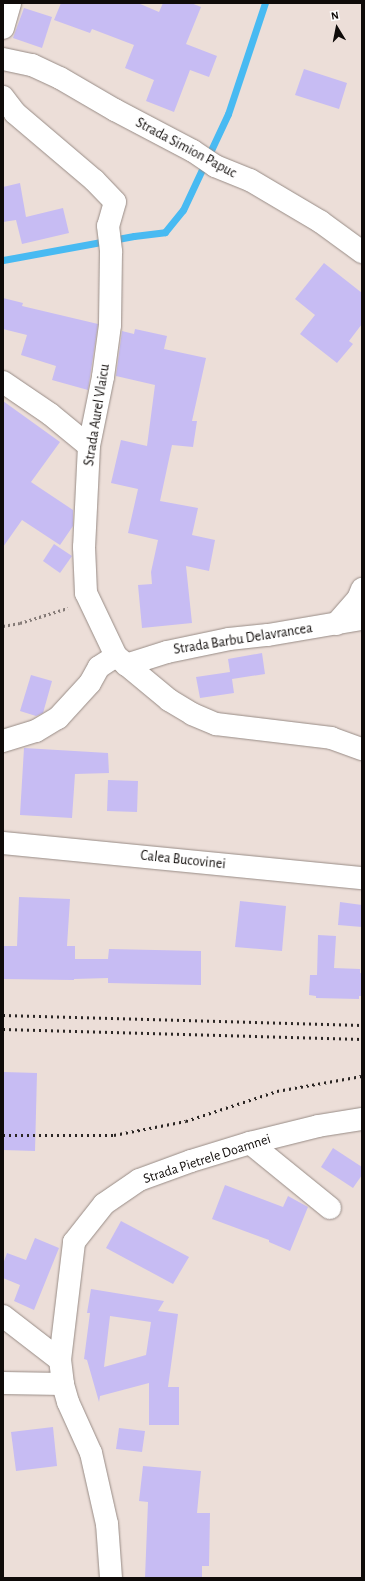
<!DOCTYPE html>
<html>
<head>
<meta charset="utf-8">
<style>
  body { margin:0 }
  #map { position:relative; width:365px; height:1581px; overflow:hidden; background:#ecded8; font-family:"Alegreya Sans",sans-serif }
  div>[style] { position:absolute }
  .stream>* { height:7px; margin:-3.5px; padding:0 3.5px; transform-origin:3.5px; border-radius:3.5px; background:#48baf2 }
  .building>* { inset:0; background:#c7bcf3 }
  .path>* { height:2.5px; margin-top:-1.25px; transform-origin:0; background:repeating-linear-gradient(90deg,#857b77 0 2px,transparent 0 5px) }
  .roads { filter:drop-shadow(0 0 1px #988c86) drop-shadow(0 0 1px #988c86) }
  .minor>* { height:22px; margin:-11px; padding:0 11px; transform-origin:11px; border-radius:11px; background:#fff }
  .highway>* { height:22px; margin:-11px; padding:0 11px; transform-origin:11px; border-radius:11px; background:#fff }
  .rail>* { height:3px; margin-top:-1.5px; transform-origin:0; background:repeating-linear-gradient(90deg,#2b2624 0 2px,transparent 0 6px) }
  span { translate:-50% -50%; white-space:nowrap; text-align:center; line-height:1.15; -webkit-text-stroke:3.5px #fff; paint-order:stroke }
  .street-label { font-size:14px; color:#0f0b09 }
  .frame { position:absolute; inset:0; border:4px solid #0f0b09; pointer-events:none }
  .north { position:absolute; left:317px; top:8px; width:40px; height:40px; -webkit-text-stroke:3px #fff; paint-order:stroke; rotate:350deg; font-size:11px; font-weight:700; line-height:16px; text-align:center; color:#0f0b09 }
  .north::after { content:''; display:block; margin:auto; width:14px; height:18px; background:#0f0b09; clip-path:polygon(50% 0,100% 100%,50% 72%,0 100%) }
</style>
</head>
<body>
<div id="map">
  <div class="stream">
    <i style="left:3px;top:260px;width:133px;rotate:-10.4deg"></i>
    <i style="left:134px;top:236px;width:31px;rotate:-7deg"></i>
    <i style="left:165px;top:232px;width:28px;rotate:-51deg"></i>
    <i style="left:183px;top:210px;width:106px;rotate:-64.9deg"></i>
    <i style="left:228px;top:114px;width:117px;rotate:-71.6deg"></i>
  </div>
  <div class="building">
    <i style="clip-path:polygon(61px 3px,138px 3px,159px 12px,163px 3px,191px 3px,201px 7px,186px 44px,217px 56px,209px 77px,190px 70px,174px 112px,146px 101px,154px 80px,125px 68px,134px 45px,92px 29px,90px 33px,54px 20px)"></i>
    <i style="clip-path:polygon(24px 8px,52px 17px,42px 48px,13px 38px)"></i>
    <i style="clip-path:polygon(304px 69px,347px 83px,339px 109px,295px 95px)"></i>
    <i style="clip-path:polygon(20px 183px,26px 217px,63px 208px,69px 233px,22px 244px,16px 220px,3px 222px,3px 187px)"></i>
    <i style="clip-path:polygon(324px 263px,362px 293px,362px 324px,349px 341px,353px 344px,337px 363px,300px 334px,315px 315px,295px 299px)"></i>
    <i style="clip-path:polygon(3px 298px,23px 303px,22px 306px,98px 324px,88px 390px,52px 380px,56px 366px,21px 355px,27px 335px,3px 329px)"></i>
    <i style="clip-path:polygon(135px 329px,167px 336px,164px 349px,206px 358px,192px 421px,197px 421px,193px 447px,172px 445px,160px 501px,198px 508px,192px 535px,215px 540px,209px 571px,186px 566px,192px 623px,142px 628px,138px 585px,152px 584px,151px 572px,158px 540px,128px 533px,138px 489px,111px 483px,121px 440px,147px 446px,155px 385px,116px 376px,122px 331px,134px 334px)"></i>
    <i style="clip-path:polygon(3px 401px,60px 442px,31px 482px,73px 510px,73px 526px,60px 545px,22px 520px,3px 547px)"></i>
    <i style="clip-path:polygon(54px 544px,72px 556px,60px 573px,43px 561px)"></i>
    <i style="clip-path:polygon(262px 653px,265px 674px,232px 679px,234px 693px,200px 698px,196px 677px,230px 672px,228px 659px)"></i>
    <i style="clip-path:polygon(31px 675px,52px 681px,43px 713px,36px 716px,20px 711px)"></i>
    <i style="clip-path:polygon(24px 748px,108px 753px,109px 773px,75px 774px,72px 818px,20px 815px)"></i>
    <i style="clip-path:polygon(108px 780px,138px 781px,137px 812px,107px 811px)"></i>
    <i style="clip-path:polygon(19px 897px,70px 899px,67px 946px,75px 946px,75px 959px,108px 959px,109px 949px,201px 951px,201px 985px,108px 983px,108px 978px,74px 979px,74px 980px,3px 979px,3px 946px,17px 946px)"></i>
    <i style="clip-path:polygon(240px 901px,286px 906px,282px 951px,235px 947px)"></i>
    <i style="clip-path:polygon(340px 902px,362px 905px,362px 927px,338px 925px)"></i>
    <i style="clip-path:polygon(318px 935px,336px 936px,334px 968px,360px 969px,360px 973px,362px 973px,362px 996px,359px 996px,359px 999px,316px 998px,316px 996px,309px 995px,310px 975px,317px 975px)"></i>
    <i style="clip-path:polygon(3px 1072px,37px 1073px,35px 1151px,3px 1150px)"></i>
    <i style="clip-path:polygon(333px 1148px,362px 1167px,362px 1175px,353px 1188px,321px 1167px)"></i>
    <i style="clip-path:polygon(225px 1185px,283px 1207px,288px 1196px,308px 1207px,290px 1251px,269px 1242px,269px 1240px,212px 1219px)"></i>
    <i style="clip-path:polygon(121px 1221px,189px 1257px,173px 1284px,106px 1248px)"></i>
    <i style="clip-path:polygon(35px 1238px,59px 1248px,34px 1310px,14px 1301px,20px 1285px,3px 1278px,3px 1264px,7px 1253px,26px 1260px)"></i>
    <i style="clip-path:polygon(evenodd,91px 1289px,164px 1301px,158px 1311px,178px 1314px,168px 1387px,179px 1387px,179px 1425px,149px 1425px,149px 1383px,100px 1396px,99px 1402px,87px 1360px,84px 1359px,90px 1313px,87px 1313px,91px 1289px,110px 1316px,151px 1322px,146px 1355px,104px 1367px,110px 1316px)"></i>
    <i style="clip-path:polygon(53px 1427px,57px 1466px,16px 1471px,11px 1432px)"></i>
    <i style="clip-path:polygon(119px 1428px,145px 1431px,142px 1452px,116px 1449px)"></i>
    <i style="clip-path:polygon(143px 1466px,201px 1471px,197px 1513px,210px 1513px,209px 1566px,202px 1566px,202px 1578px,145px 1578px,148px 1502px,139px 1501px)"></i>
  </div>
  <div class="path">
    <i style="left:3px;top:626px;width:17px;rotate:-10deg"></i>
    <i style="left:20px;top:623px;width:50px;rotate:-17.4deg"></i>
  </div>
  <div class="roads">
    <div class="minor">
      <i style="left:3px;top:28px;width:26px;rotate:-74deg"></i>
      <i style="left:3px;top:59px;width:30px;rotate:12deg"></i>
      <i style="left:32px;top:65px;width:31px;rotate:25deg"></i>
      <i style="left:60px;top:78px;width:64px;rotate:30.2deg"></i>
      <i style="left:115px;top:110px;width:88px;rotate:27.7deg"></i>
      <i style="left:193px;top:151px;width:27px;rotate:34deg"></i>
      <i style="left:215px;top:166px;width:38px;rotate:22deg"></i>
      <i style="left:250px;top:180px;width:82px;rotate:30.6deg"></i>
      <i style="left:321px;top:222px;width:51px;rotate:36.2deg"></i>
      <i style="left:3px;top:97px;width:20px;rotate:53deg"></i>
      <i style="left:15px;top:113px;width:104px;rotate:40.3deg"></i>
      <i style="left:94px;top:180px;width:30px;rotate:46deg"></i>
      <i style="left:115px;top:202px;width:25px;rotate:106deg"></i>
      <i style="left:108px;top:226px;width:26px;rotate:83deg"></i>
      <i style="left:111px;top:252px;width:73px;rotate:90.8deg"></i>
      <i style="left:110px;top:325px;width:52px;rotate:97.7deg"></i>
      <i style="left:103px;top:377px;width:70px;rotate:101.5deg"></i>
      <i style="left:89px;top:446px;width:101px;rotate:92.8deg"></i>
      <i style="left:84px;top:547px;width:46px;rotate:87.5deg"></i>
      <i style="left:86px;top:593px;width:70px;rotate:64.5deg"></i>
      <i style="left:116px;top:656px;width:69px;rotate:39.7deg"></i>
      <i style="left:169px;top:700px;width:27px;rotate:31deg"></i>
      <i style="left:192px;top:714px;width:26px;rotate:23deg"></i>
      <i style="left:216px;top:724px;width:116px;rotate:6.9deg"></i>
      <i style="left:331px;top:738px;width:33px;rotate:20deg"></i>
      <i style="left:3px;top:382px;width:57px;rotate:34.2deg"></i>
      <i style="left:50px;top:414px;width:50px;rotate:39.4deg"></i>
      <i style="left:336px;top:624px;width:33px;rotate:-49deg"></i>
      <i style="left:358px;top:599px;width:11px;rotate:-68deg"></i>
      <i style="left:126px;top:665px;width:43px;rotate:-17.6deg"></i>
      <i style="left:167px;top:652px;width:63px;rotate:-11.8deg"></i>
      <i style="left:229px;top:639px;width:39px;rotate:-6deg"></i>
      <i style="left:268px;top:635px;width:95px;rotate:-9.7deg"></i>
      <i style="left:3px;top:741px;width:34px;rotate:-17deg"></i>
      <i style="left:36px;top:731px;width:26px;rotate:-31deg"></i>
      <i style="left:58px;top:718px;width:47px;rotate:-47.6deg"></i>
      <i style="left:90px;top:683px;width:18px;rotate:-61deg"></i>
      <i style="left:99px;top:667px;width:20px;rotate:-33deg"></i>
      <i style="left:250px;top:1143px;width:103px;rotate:39.1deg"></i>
      <i style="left:3px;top:1316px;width:72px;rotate:37.7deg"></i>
      <i style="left:3px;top:1383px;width:60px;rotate:1deg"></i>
      <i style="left:111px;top:1578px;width:54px;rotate:-94.2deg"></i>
      <i style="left:107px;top:1524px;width:73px;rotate:-102.7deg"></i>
      <i style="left:91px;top:1453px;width:56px;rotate:-114.3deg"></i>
      <i style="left:68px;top:1402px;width:19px;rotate:-106deg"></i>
      <i style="left:63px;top:1384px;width:24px;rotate:-97deg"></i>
      <i style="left:60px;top:1360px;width:119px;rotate:-83.2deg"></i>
      <i style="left:74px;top:1242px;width:48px;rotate:-51.7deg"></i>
      <i style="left:104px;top:1204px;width:42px;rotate:-34.4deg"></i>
      <i style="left:139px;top:1180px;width:55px;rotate:-20.1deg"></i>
      <i style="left:191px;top:1161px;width:62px;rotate:-17deg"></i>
      <i style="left:250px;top:1143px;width:70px;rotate:-14deg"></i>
      <i style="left:318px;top:1126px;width:45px;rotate:-9deg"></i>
    </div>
    <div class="highway">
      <i style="left:3px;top:843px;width:361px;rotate:5.6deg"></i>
    </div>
  </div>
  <div class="rail">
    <i style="left:3px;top:1015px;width:359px;rotate:1.6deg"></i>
    <i style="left:3px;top:1029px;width:359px;rotate:1.6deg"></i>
    <i style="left:3px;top:1135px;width:111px"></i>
    <i style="left:114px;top:1135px;width:73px;rotate:-11deg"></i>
    <i style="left:186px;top:1121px;width:96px;rotate:-18.2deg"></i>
    <i style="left:277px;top:1091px;width:86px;rotate:-10deg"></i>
  </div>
  <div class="street-label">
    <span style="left:186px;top:148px;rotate:28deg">Strada Simion Papuc</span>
    <span style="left:97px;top:415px;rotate:-81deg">Strada Aurel Vlaicu</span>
    <span style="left:243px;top:639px;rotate:-9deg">Strada Barbu Delavrancea</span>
    <span style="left:183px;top:860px;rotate:6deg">Calea Bucovinei</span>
    <span style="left:207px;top:1159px;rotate:-18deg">Strada Pietrele Doamnei</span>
  </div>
  <div class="frame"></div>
  <div class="north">N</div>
</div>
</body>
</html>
